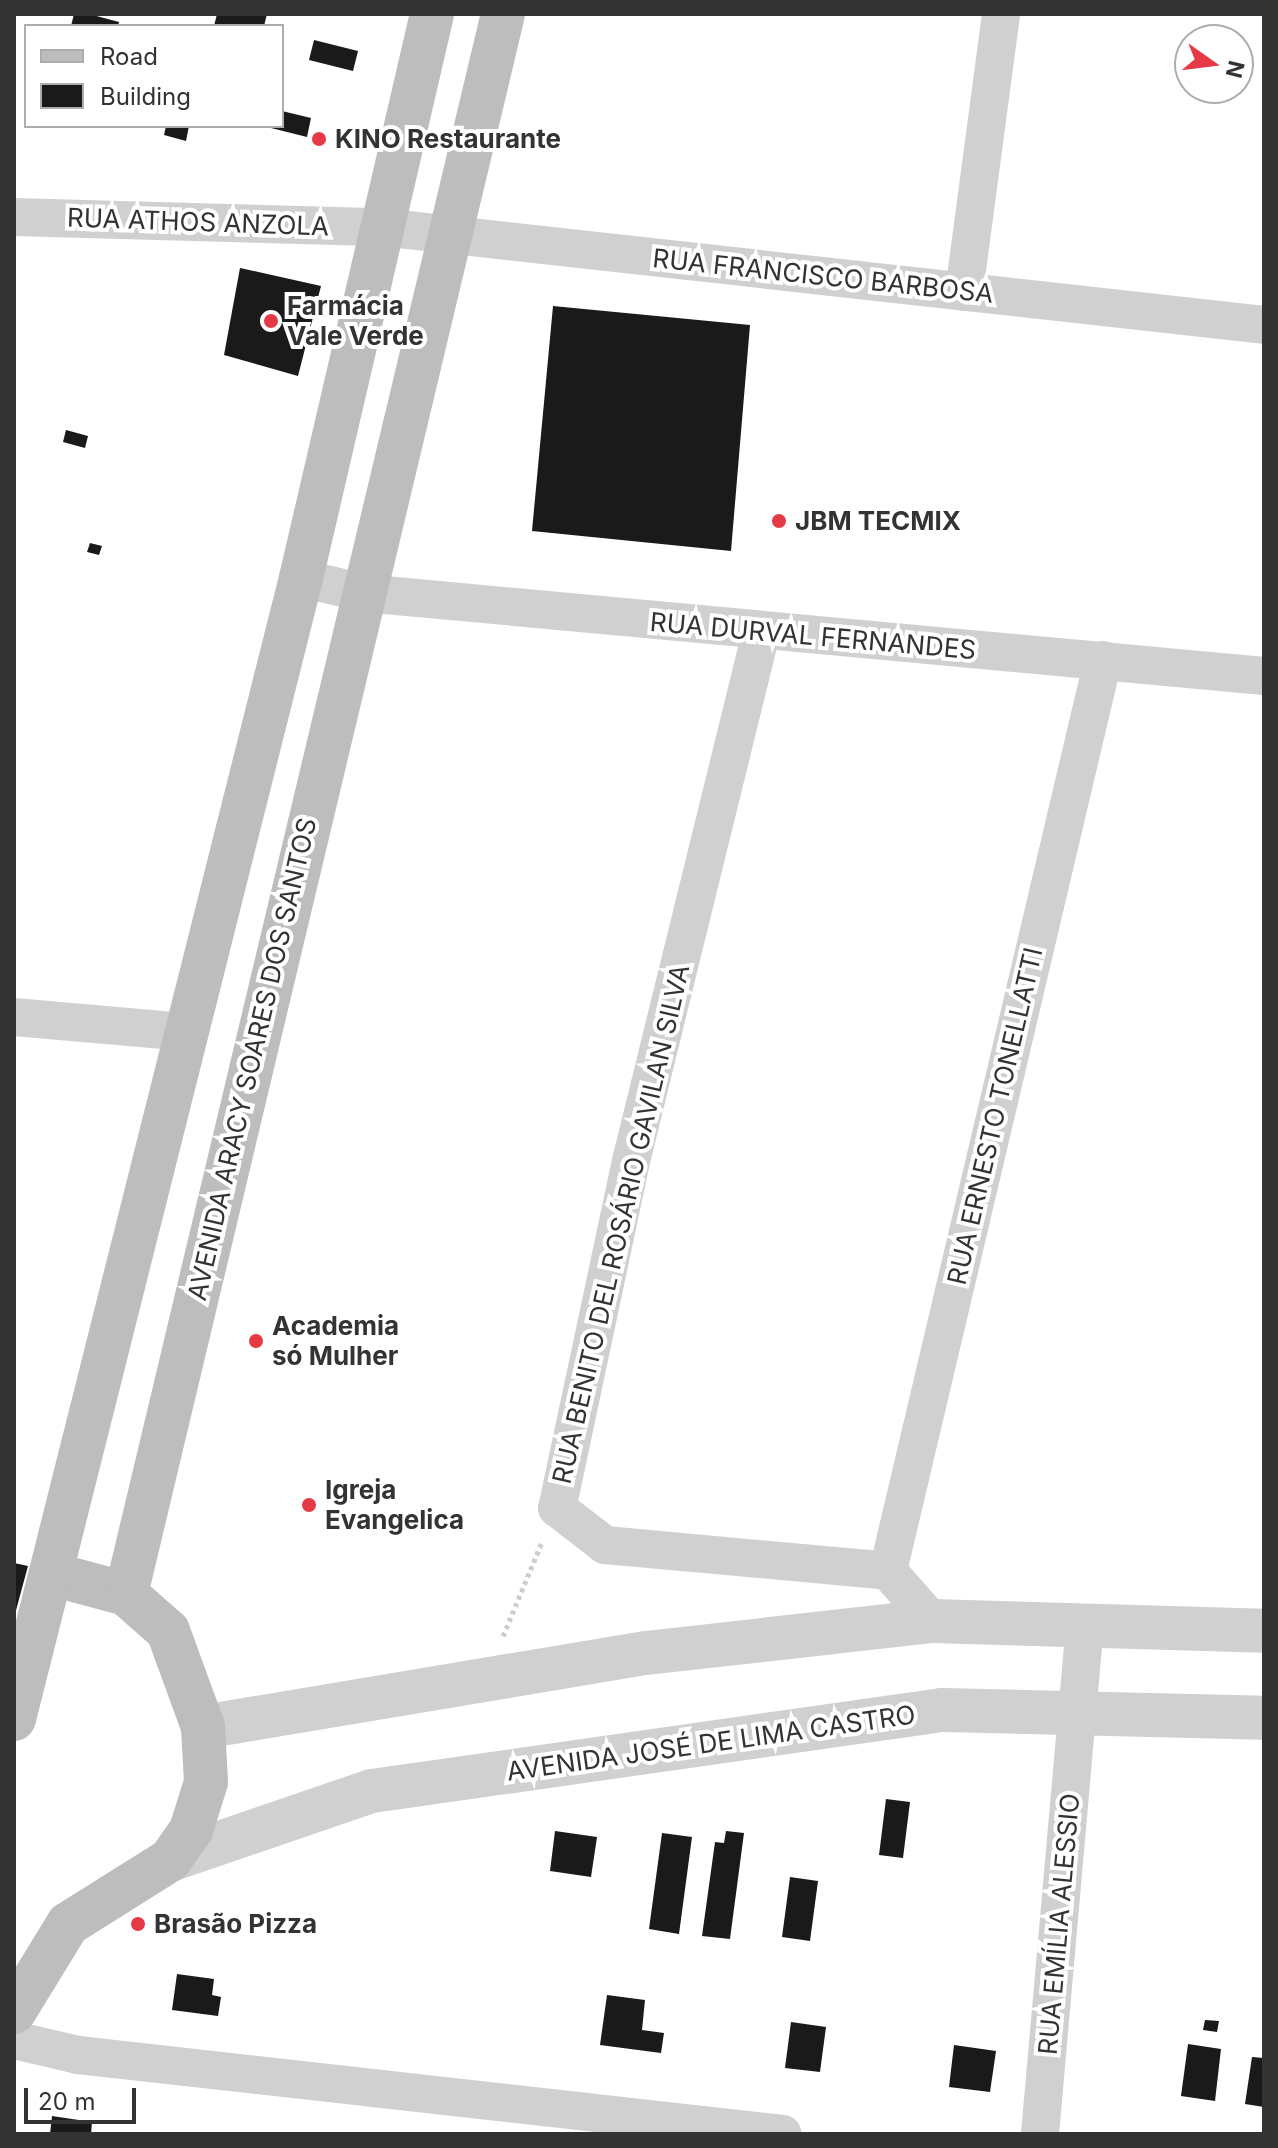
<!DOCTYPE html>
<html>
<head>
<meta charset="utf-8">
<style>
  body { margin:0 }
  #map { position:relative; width:1278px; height:2148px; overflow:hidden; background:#fff; font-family:Inter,sans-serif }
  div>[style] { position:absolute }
  .building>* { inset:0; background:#1a1a1a }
  .path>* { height:5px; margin-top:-2.5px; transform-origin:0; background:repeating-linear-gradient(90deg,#cdcdcd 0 4px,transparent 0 8px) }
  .minor>* { height:38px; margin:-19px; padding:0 19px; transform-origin:19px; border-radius:19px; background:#d0d0d0 }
  .tertiary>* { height:44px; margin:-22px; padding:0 22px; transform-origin:22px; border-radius:22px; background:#d0d0d0 }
  .secondary>* { height:44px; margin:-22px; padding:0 22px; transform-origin:22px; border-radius:22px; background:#bdbdbd }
  .dots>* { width:22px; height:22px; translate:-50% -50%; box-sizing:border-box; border:4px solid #fff; border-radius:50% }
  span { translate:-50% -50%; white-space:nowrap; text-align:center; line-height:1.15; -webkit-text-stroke:8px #fff; paint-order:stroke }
  .poi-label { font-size:26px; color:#333; font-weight:700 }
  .left { translate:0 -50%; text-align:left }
  .street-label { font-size:26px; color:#333 }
  .frame { position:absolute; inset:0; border:16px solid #333; pointer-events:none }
  .legend { position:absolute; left:24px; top:24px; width:260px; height:104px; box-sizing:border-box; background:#fff; border:2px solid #adadad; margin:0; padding:10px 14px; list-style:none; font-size:24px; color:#333 }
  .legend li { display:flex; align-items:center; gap:16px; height:40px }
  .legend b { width:40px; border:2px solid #adadad }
  .north { position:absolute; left:1174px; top:24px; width:80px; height:80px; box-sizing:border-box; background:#fff; border:2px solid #adadad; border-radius:50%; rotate:104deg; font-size:22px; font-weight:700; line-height:32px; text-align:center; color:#333 }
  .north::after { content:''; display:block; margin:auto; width:28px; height:36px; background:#e63946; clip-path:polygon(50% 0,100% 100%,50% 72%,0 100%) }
  .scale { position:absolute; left:24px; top:2088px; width:112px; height:36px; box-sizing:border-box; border:4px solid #333; border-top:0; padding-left:10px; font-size:24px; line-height:28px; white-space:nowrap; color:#333; -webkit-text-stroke:6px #fff; paint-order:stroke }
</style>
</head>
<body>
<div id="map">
  <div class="building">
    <i style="clip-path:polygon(74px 14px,89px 14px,119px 22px,118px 26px,71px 26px)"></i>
    <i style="clip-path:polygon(217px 14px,267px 14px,264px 26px,214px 26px)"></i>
    <i style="clip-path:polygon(314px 40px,358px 51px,353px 71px,309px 60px)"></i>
    <i style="clip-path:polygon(282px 111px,311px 118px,307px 137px,267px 127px,282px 126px)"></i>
    <i style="clip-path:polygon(166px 126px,189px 126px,186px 141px,164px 135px)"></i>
    <i style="clip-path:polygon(240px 268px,321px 286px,298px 376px,224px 355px)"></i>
    <i style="clip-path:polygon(553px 306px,750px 325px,731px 551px,532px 531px)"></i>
    <i style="clip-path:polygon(66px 430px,88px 436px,85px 448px,63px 442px)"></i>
    <i style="clip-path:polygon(90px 543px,102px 546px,99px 555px,87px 552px)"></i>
    <i style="clip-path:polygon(14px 1563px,28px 1566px,15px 1614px,14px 1614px)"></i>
    <i style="clip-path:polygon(886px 1799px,910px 1802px,903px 1858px,879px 1855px)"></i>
    <i style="clip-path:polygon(555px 1831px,597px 1837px,591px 1877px,550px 1871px)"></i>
    <i style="clip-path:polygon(726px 1831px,744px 1833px,730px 1939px,702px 1936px,715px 1842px,724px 1843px)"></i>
    <i style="clip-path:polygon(662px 1833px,692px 1837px,679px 1934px,649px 1929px)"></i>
    <i style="clip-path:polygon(790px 1877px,818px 1881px,810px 1941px,782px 1937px)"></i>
    <i style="clip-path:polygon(177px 1974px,214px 1979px,212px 1995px,221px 1997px,218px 2016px,172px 2010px)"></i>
    <i style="clip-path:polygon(607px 1995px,645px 2000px,642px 2030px,664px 2033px,661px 2053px,600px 2045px)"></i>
    <i style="clip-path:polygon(1205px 2020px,1219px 2021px,1217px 2032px,1203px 2030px)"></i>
    <i style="clip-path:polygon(791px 2022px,826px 2027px,820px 2072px,785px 2068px)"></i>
    <i style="clip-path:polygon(1188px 2044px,1221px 2049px,1215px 2101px,1181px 2096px)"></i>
    <i style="clip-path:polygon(954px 2045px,996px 2051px,990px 2092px,949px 2087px)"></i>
    <i style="clip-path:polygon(1252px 2057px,1264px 2058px,1264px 2107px,1245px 2104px)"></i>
    <i style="clip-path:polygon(52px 2116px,92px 2122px,91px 2134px,50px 2134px)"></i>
  </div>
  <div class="path">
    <i style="left:503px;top:1636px;width:102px;rotate:-67.5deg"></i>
  </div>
  <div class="minor">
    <i style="left:14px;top:217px;width:367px;rotate:1.6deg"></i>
    <i style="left:381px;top:227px;width:888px;rotate:6.33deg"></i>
    <i style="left:964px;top:292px;width:280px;rotate:-82.4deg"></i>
    <i style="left:301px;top:578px;width:64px;rotate:13.6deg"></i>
    <i style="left:363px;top:593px;width:905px;rotate:5.26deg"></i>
    <i style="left:761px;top:633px;width:544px;rotate:103.83deg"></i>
    <i style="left:631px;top:1161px;width:355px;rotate:102deg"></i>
    <i style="left:557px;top:1508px;width:61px;rotate:37.6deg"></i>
    <i style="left:605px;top:1545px;width:284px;rotate:5.2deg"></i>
    <i style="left:888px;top:1571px;width:67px;rotate:48.7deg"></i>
    <i style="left:14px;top:1017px;width:174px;rotate:5deg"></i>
    <i style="left:888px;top:1571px;width:936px;rotate:-76.72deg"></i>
    <i style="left:14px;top:2040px;width:66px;rotate:13.2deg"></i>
    <i style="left:78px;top:2055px;width:709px;rotate:6.39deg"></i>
    <i style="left:1040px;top:2134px;width:512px;rotate:-84.96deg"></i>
  </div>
  <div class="tertiary">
    <i style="left:203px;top:1727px;width:449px;rotate:-9.5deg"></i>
    <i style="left:646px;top:1653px;width:288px;rotate:-6.4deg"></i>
    <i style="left:932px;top:1621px;width:332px;rotate:1.7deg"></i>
    <i style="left:170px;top:1860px;width:213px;rotate:-18.9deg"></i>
    <i style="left:372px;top:1791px;width:576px;rotate:-8.09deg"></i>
    <i style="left:942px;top:1710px;width:322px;rotate:1.4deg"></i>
  </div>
  <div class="secondary">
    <i style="left:52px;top:1574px;width:77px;rotate:15.1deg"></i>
    <i style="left:14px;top:1719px;width:1177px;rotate:-75.88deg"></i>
    <i style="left:301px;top:578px;width:579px;rotate:-76.92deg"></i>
    <i style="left:14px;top:2012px;width:103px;rotate:-58.5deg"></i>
    <i style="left:68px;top:1924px;width:120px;rotate:-32.1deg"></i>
    <i style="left:170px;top:1860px;width:37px;rotate:-55deg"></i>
    <i style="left:191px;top:1830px;width:50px;rotate:-72.6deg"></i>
    <i style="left:206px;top:1782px;width:55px;rotate:-93.1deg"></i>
    <i style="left:203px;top:1727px;width:102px;rotate:-110deg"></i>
    <i style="left:168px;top:1631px;width:56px;rotate:-138.6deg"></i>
    <i style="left:126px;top:1594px;width:1624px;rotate:-76.58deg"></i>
  </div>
  <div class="dots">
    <i style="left:319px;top:139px;background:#e63946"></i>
    <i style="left:271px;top:321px;background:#e63946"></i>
    <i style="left:779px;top:521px;background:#e63946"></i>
    <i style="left:256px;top:1341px;background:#e63946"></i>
    <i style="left:309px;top:1505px;background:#e63946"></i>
    <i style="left:138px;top:1924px;background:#e63946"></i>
  </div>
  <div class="poi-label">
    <span class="left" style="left:335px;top:139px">KINO Restaurante</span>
    <span class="left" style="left:287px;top:321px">Farmácia<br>Vale Verde</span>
    <span class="left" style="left:795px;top:521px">JBM TECMIX</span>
    <span class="left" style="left:272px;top:1341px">Academia<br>só Mulher</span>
    <span class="left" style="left:325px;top:1505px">Igreja<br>Evangelica</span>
    <span class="left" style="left:154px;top:1924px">Brasão Pizza</span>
  </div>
  <div class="street-label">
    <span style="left:198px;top:222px;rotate:2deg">RUA ATHOS ANZOLA</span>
    <span style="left:823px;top:276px;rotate:6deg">RUA FRANCISCO BARBOSA</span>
    <span style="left:813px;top:636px;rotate:5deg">RUA DURVAL FERNANDES</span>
    <span style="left:252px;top:1059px;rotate:-77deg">AVENIDA ARACY SOARES DOS SANTOS</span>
    <span style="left:995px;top:1116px;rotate:-77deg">RUA ERNESTO TONELLATTI</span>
    <span style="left:621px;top:1224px;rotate:-77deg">RUA BENITO DEL ROSÁRIO GAVILAN SILVA</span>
    <span style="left:711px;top:1743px;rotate:-8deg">AVENIDA JOSÉ DE LIMA CASTRO</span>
    <span style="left:1059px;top:1924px;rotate:-85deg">RUA EMÍLIA ALESSIO</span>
  </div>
  <div class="frame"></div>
  <ul class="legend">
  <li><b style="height:10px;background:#bdbdbd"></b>Road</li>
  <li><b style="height:22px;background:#1a1a1a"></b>Building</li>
  </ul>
  <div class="north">N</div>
  <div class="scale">20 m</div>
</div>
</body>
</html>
